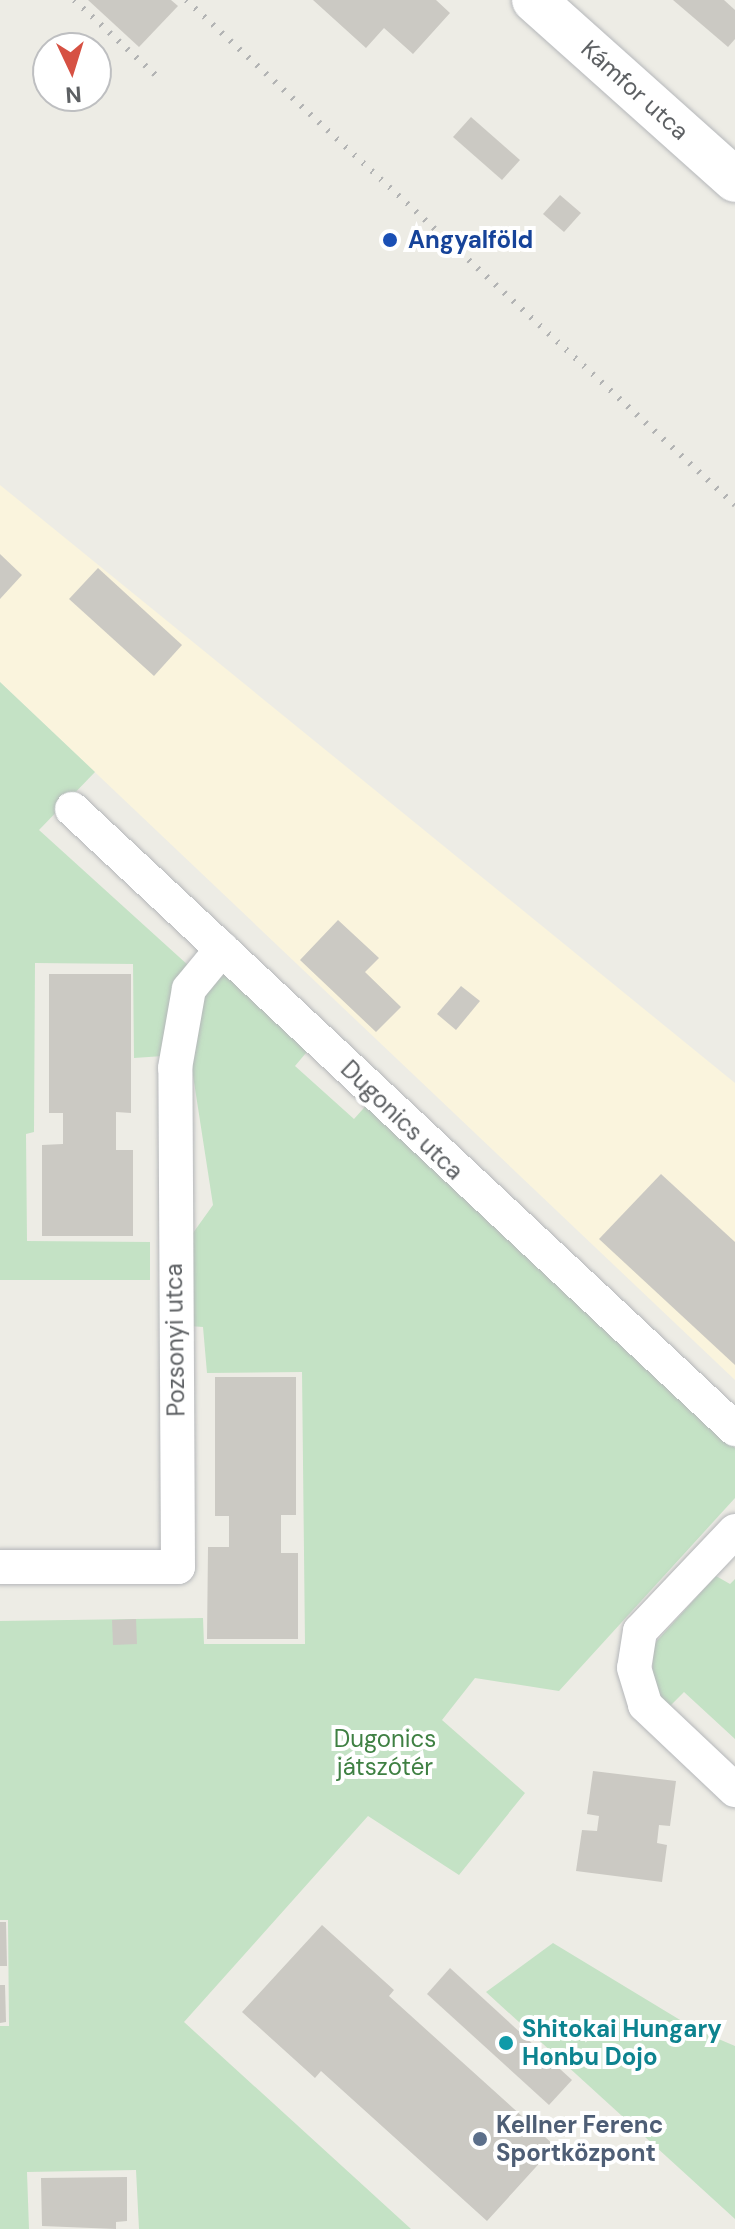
<!DOCTYPE html>
<html>
<head>
<meta charset="utf-8">
<style>
  body { margin:0 }
  #map { position:relative; width:735px; height:2229px; overflow:hidden; background:#edece5; font-family:"DM Sans",sans-serif }
  div>[style] { position:absolute }
  .commercial>* { inset:0; background:#faf4dd }
  .green>* { inset:0; background:#c4e2c5 }
  .building>* { inset:0; background:#cbc9c3 }
  .roads { filter:drop-shadow(0 0 2px #b5b7ba) drop-shadow(0 0 2px #b5b7ba) }
  .street>* { height:34px; margin:-17px; padding:0 17px; transform-origin:17px; border-radius:17px; background:#fff }
  .secondary>* { height:44px; margin:-22px; padding:0 22px; transform-origin:22px; border-radius:22px; background:#fff }
  .rail>* { height:6px; margin-top:-3px; transform-origin:0; background:repeating-linear-gradient(90deg,#b3b4b4 0 2px,transparent 0 12px) }
  .dots>* { width:22px; height:22px; translate:-50% -50%; box-sizing:border-box; border:4px solid #fff; border-radius:50% }
  span { translate:-50% -50%; white-space:nowrap; text-align:center; line-height:1.15; -webkit-text-stroke:8px #fff; paint-order:stroke }
  .street-label { font-size:24px; color:#5d6063 }
  .transit-label { font-size:24px; color:#164399; font-weight:700 }
  .left { translate:0 -50%; text-align:left }
  .park-label { font-size:24px; color:#3f8043 }
  .culture-label { font-size:24px; color:#0d838f; font-weight:700 }
  .service-label { font-size:24px; color:#4e5e75; font-weight:700 }
  .north { position:absolute; left:32px; top:32px; width:80px; height:80px; box-sizing:border-box; background:#fff; border:2px solid #bebfc1; border-radius:50%; rotate:176deg; font-size:22px; font-weight:700; line-height:32px; text-align:center; color:#5d6063 }
  .north::after { content:''; display:block; margin:auto; width:28px; height:36px; background:#d65143; clip-path:polygon(50% 0,100% 100%,50% 72%,0 100%) }
</style>
</head>
<body>
<div id="map">
  <div class="commercial">
    <i style="clip-path:polygon(0 485px,735px 1083px,735px 1380px,0 682px)"></i>
  </div>
  <div class="green">
    <i style="clip-path:polygon(0 682px,95px 772px,39px 830px,189px 966px,163px 1056px,134px 1058px,133px 964px,35px 963px,34px 1132px,26px 1134px,27px 1241px,150px 1242px,150px 1280px,0 1280px)"></i>
    <i style="clip-path:polygon(225px 970px,311px 1047px,295px 1066px,354px 1119px,371px 1100px,735px 1448px,735px 1498px,559px 1691px,475px 1678px,442px 1720px,525px 1793px,459px 1875px,368px 1816px,184px 2022px,411px 2229px,139px 2229px,136px 2170px,27px 2172px,29px 2229px,0 2229px,0 2026px,9px 2026px,8px 1920px,0 1920px,0 1621px,203px 1618px,204px 1644px,305px 1644px,302px 1372px,207px 1373px,203px 1327px,189px 1326px,188px 1240px,213px 1205px,192px 1069px,194px 1002px)"></i>
    <i style="clip-path:polygon(716px 1576px,730px 1584px,735px 1579px,735px 1739px,684px 1692px,670px 1706px,657px 1694px,652px 1677px,654px 1644px)"></i>
    <i style="clip-path:polygon(553px 1943px,695px 2029px,735px 2046px,735px 2219px,486px 1992px)"></i>
  </div>
  <div class="building">
    <i style="clip-path:polygon(88px 0,171px 0,178px 6px,139px 47px)"></i>
    <i style="clip-path:polygon(313px 0,436px 0,450px 13px,413px 54px,384px 28px,366px 48px)"></i>
    <i style="clip-path:polygon(673px 0,724px 0,735px 10px,735px 39px,728px 47px)"></i>
    <i style="clip-path:polygon(471px 117px,520px 160px,502px 180px,453px 137px)"></i>
    <i style="clip-path:polygon(560px 195px,581px 213px,564px 232px,543px 214px)"></i>
    <i style="clip-path:polygon(0 554px,22px 575px,0 599px)"></i>
    <i style="clip-path:polygon(98px 568px,182px 645px,154px 676px,69px 599px)"></i>
    <i style="clip-path:polygon(338px 920px,379px 958px,365px 972px,401px 1007px,376px 1032px,300px 960px)"></i>
    <i style="clip-path:polygon(49px 974px,131px 974px,131px 1113px,116px 1112px,116px 1150px,133px 1150px,133px 1236px,42px 1236px,42px 1145px,63px 1144px,63px 1113px,49px 1113px)"></i>
    <i style="clip-path:polygon(461px 986px,480px 1001px,456px 1030px,437px 1014px)"></i>
    <i style="clip-path:polygon(661px 1174px,735px 1242px,735px 1365px,599px 1239px)"></i>
    <i style="clip-path:polygon(215px 1377px,296px 1377px,296px 1515px,281px 1515px,281px 1553px,298px 1553px,298px 1639px,207px 1639px,208px 1547px,229px 1547px,229px 1516px,215px 1516px)"></i>
    <i style="clip-path:polygon(136px 1619px,137px 1644px,113px 1645px,112px 1620px)"></i>
    <i style="clip-path:polygon(593px 1771px,676px 1781px,670px 1826px,659px 1825px,657px 1843px,667px 1845px,662px 1882px,576px 1871px,582px 1830px,597px 1831px,599px 1816px,587px 1814px)"></i>
    <i style="clip-path:polygon(0 1922px,6px 1922px,7px 1966px,0 1966px)"></i>
    <i style="clip-path:polygon(322px 1925px,394px 1990px,389px 1996px,555px 2146px,487px 2221px,321px 2071px,315px 2078px,242px 2012px)"></i>
    <i style="clip-path:polygon(450px 1968px,572px 2080px,549px 2105px,427px 1994px)"></i>
    <i style="clip-path:polygon(0 1985px,5px 1985px,6px 2022px,0 2023px)"></i>
    <i style="clip-path:polygon(127px 2177px,127px 2221px,116px 2222px,116px 2229px,42px 2226px,41px 2178px)"></i>
  </div>
  <div class="roads">
    <div class="street">
      <i style="left:72px;top:809px;width:908px;rotate:43.08deg"></i>
      <i style="left:735px;top:1531px;width:138px;rotate:133.5deg"></i>
      <i style="left:640px;top:1631px;width:37px;rotate:99deg"></i>
      <i style="left:634px;top:1668px;width:39px;rotate:73deg"></i>
      <i style="left:645px;top:1705px;width:124px;rotate:43.4deg"></i>
      <i style="left:0;top:1567px;width:178px"></i>
      <i style="left:178px;top:1567px;width:499px;rotate:-90.3deg"></i>
      <i style="left:175px;top:1068px;width:80px;rotate:-80deg"></i>
      <i style="left:189px;top:989px;width:52px;rotate:-50.5deg"></i>
    </div>
    <div class="secondary">
      <i style="left:534px;top:0;width:270px;rotate:41.8deg"></i>
    </div>
  </div>
  <div class="rail">
    <i style="left:74px;top:0;width:117px;rotate:42.6deg"></i>
    <i style="left:186px;top:0;width:746px;rotate:42.61deg"></i>
  </div>
  <div class="dots">
    <i style="left:390px;top:240px;background:#1a4fb4"></i>
    <i style="left:506px;top:2043px;background:#0f9aa8"></i>
    <i style="left:480px;top:2139px;background:#5c6f8a"></i>
  </div>
  <div class="street-label">
    <span style="left:635px;top:90px;rotate:42deg">Kámfor utca</span>
    <span style="left:402px;top:1120px;rotate:44deg">Dugonics utca</span>
    <span style="left:175px;top:1340px;rotate:-91deg">Pozsonyi utca</span>
  </div>
  <div class="transit-label">
    <span class="left" style="left:408px;top:240px">Angyalföld</span>
  </div>
  <div class="park-label">
    <span style="left:385px;top:1753px">Dugonics<br>játszótér</span>
  </div>
  <div class="culture-label">
    <span class="left" style="left:522px;top:2043px">Shitokai Hungary<br>Honbu Dojo</span>
  </div>
  <div class="service-label">
    <span class="left" style="left:496px;top:2139px">Kellner Ferenc<br>Sportközpont</span>
  </div>
  <div class="north">N</div>
</div>
</body>
</html>
